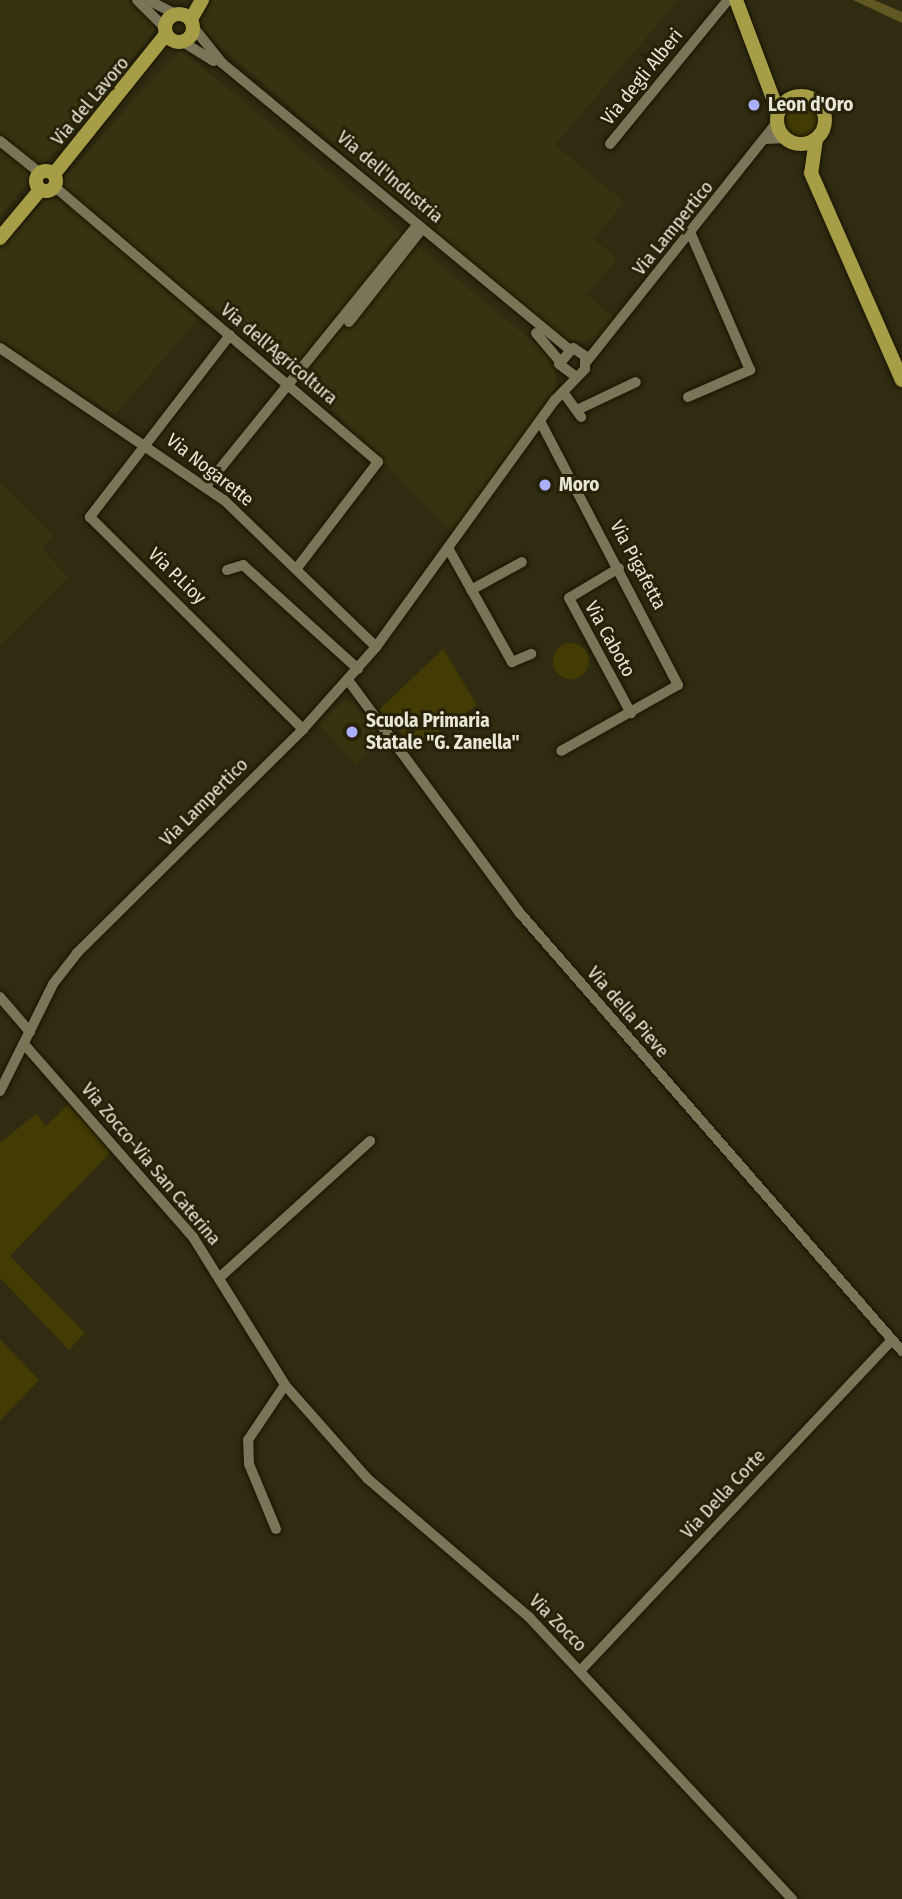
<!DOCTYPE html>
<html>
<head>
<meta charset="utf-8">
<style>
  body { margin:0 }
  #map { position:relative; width:902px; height:1899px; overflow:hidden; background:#2f2c11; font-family:"Fira Sans Condensed",sans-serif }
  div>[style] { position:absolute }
  .built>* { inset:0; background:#373310 }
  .green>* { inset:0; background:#423b04 }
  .round { border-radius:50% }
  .building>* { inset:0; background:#5f5822 }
  .roads { filter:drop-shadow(0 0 2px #181400) drop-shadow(0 0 2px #181400) }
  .minor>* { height:10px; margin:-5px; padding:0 5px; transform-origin:5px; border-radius:5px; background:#787558 }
  .major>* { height:14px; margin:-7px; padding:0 7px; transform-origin:7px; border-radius:7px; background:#a79d46 }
  .major>.ring { margin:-7px; padding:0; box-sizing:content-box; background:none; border:14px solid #a79d46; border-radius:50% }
  .dots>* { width:19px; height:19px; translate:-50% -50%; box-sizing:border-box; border:4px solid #262207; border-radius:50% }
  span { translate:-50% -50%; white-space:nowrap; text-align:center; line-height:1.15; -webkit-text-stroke:6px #262207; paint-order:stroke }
  .street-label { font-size:19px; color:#e8e6d6 }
  .poi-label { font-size:19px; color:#e8e6d6; font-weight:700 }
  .left { translate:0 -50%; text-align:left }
</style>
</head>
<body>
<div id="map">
  <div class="built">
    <i style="clip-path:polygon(0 0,132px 0,153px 20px,155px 31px,0 216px)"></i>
    <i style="clip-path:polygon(213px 0,678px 0,555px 145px,624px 202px,594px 239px,617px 259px,587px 295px,616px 320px,596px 340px,564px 341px,204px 33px,200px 15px)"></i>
    <i style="clip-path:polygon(180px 49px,553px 359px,557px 382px,551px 399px,452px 533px,316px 393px,210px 305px,115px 415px,0 345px,0 250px)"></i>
    <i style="clip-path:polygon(0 482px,53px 536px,42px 549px,68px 577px,0 645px)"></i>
    <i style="clip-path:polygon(342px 701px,353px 702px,385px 739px,356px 765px,318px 724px)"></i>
  </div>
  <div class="green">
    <i class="round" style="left:784px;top:103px;width:34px;height:34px"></i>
    <i class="round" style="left:553px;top:643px;width:36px;height:36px"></i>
    <i style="clip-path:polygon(443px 649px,477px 705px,416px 748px,379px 710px)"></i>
    <i style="clip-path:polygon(69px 1104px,111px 1152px,10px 1256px,85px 1333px,69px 1350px,0 1278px,0 1143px,36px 1114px,46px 1126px)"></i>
    <i style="clip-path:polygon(0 1339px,39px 1380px,0 1421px)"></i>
  </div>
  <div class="building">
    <i style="clip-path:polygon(853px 0,874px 0,902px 12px,902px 23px)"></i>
  </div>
  <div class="roads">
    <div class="minor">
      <i style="left:137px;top:0;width:40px;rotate:45deg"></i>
      <i style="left:148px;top:0;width:30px;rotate:27deg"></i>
      <i style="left:194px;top:28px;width:45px;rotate:51.3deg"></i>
      <i style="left:222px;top:63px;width:450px;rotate:39.5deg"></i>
      <i style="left:183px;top:42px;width:36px;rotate:32deg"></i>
      <i style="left:766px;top:139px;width:19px;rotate:-3deg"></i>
      <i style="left:0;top:141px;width:51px;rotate:38.7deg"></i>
      <i style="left:610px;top:144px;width:186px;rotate:-50.7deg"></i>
      <i style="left:55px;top:187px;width:424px;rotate:40.4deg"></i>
      <i style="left:378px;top:462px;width:133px;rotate:127.4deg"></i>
      <i style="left:349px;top:322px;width:118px;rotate:-51.9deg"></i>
      <i style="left:536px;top:333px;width:35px;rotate:50deg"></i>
      <i style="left:230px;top:335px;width:230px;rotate:127.6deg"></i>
      <i style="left:90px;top:517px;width:301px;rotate:44.9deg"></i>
      <i style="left:0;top:348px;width:271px;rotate:34.2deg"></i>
      <i style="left:224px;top:500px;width:211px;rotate:44deg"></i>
      <i style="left:587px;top:361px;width:305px;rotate:-51.5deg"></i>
      <i style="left:563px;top:392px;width:31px;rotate:54deg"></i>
      <i style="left:688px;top:397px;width:68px;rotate:-23.5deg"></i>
      <i style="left:750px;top:370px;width:148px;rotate:-113.5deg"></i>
      <i style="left:577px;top:410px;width:65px;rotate:-25.4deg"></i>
      <i style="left:540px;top:421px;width:298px;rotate:62.4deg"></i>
      <i style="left:678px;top:685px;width:134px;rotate:150.6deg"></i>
      <i style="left:206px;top:486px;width:336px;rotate:-51deg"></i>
      <i style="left:448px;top:548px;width:131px;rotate:60.7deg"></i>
      <i style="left:512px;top:662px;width:21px;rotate:-23deg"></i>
      <i style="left:619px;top:568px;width:58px;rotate:149deg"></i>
      <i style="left:569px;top:598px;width:131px;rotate:61.7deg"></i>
      <i style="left:227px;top:570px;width:17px;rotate:-17deg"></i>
      <i style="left:243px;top:565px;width:155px;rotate:42.1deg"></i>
      <i style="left:471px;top:590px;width:58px;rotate:-28.8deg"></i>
      <i style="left:348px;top:680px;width:288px;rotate:53.6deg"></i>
      <i style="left:519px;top:912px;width:583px;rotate:48.9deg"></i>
      <i style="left:0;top:997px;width:46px;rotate:49.4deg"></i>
      <i style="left:24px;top:1044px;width:257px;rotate:48.8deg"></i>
      <i style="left:193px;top:1237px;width:174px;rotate:58.1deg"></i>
      <i style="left:285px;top:1385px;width:125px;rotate:48.6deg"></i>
      <i style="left:368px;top:1479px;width:212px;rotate:40.6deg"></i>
      <i style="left:529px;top:1617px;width:386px;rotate:47deg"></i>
      <i style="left:0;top:1091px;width:119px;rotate:-63.6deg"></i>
      <i style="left:53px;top:984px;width:39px;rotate:-52deg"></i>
      <i style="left:77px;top:953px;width:318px;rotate:-44.7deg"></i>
      <i style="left:303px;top:729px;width:110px;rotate:-48.3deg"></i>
      <i style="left:376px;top:647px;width:305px;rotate:-54.1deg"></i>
      <i style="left:555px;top:400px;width:43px;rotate:-45.9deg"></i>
      <i style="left:585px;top:369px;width:13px;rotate:-90deg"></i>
      <i style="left:585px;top:356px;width:14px;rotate:-146deg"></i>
      <i style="left:573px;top:348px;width:21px;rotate:131deg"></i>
      <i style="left:559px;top:364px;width:20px;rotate:37deg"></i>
      <i style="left:219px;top:1278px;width:204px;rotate:-42.2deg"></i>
      <i style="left:276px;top:1529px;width:70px;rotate:-112.6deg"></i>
      <i style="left:249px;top:1464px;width:24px;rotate:-92deg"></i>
      <i style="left:248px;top:1440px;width:66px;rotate:-56.1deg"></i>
      <i style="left:580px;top:1671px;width:453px;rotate:-46.7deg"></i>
    </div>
    <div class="major">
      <i style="left:736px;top:0;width:120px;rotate:69.4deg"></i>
      <i class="ring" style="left:165px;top:14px;width:14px;height:14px"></i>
      <i style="left:191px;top:19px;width:22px;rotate:-60deg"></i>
      <i class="ring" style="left:777px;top:96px;width:34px;height:34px"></i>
      <i style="left:816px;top:139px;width:34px;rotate:98deg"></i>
      <i style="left:811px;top:173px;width:226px;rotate:66.3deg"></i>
      <i class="ring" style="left:36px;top:171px;width:6px;height:6px"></i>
      <i style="left:54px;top:174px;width:179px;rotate:-51.3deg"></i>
      <i style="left:0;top:238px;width:62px;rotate:-50.2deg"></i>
    </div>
  </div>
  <div class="dots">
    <i style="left:754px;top:105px;background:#acaffb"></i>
    <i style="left:545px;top:485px;background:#acaffb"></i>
    <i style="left:352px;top:732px;background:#acaffb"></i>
  </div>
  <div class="street-label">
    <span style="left:642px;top:77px;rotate:-51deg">Via degli Alberi</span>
    <span style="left:90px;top:101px;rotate:-50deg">Via del Lavoro</span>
    <span style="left:390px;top:177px;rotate:40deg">Via dell'Industria</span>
    <span style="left:673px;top:228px;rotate:-51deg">Via Lampertico</span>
    <span style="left:279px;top:354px;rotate:40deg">Via dell'Agricoltura</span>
    <span style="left:210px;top:470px;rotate:38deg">Via Nogarette</span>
    <span style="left:638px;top:565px;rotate:62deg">Via Pigafetta</span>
    <span style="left:177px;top:576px;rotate:44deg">Via P.Lioy</span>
    <span style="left:610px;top:639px;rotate:61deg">Via Caboto</span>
    <span style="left:204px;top:802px;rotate:-45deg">Via Lampertico</span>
    <span style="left:628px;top:1012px;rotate:49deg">Via della Pieve</span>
    <span style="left:151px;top:1164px;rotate:50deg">Via Zocco-Via San Caterina</span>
    <span style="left:723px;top:1494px;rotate:-47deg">Via Della Corte</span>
    <span style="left:558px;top:1623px;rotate:45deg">Via Zocco</span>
  </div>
  <div class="poi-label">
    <span class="left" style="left:768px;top:105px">Leon d'Oro</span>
    <span class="left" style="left:559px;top:485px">Moro</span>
    <span class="left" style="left:366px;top:732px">Scuola Primaria<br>Statale "G. Zanella"</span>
  </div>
</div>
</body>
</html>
